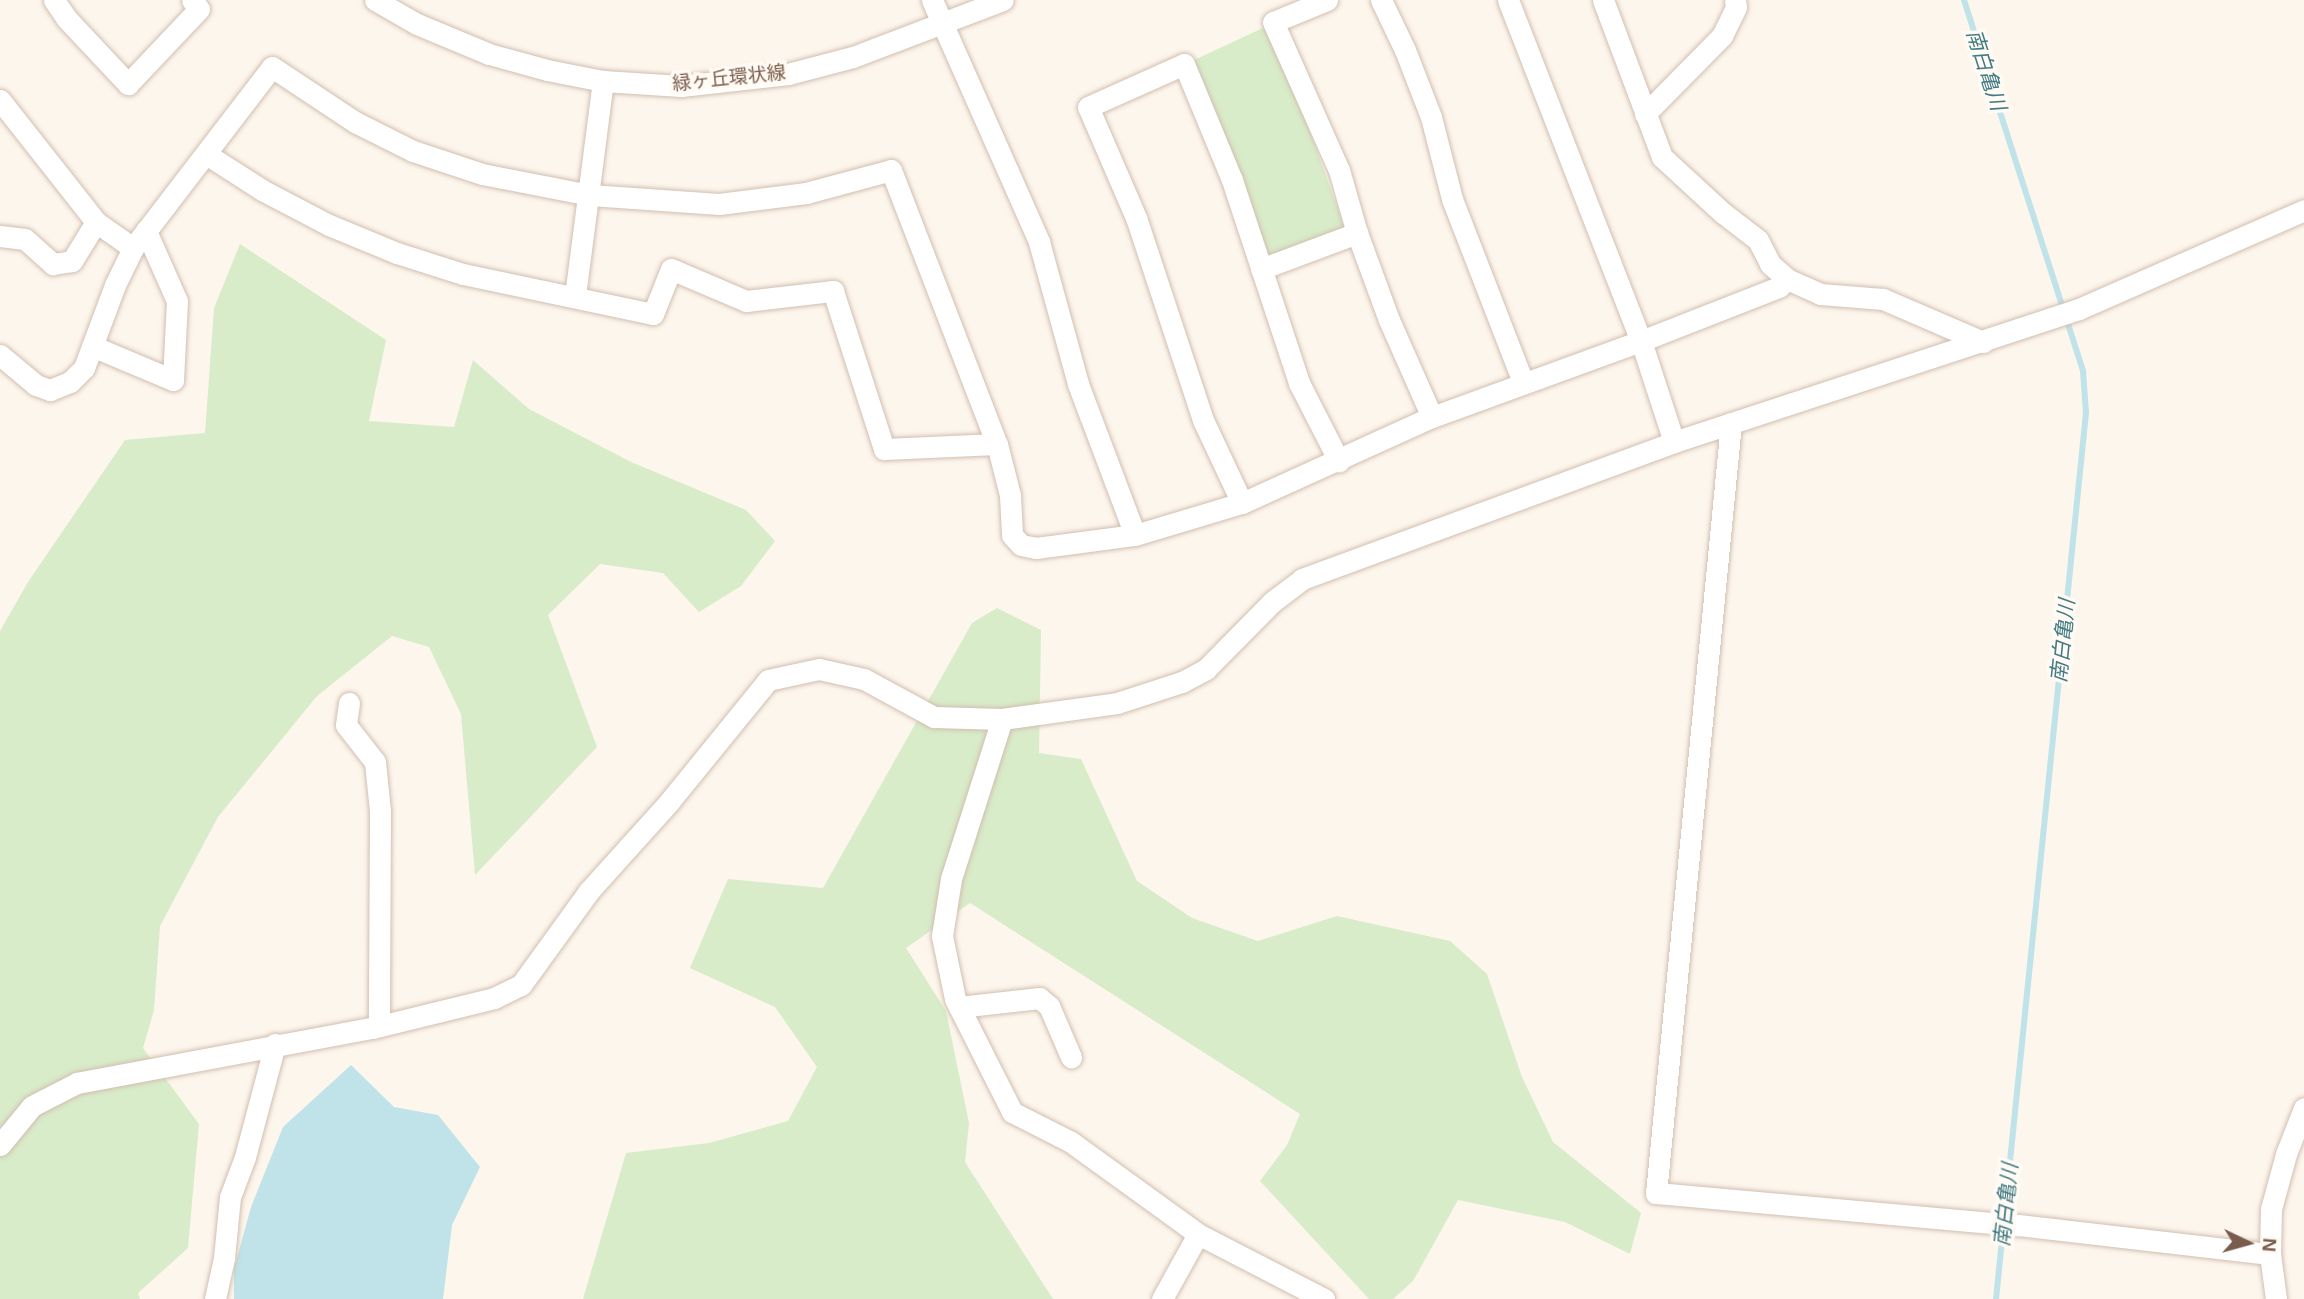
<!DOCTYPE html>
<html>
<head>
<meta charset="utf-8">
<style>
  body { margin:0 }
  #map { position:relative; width:2304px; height:1299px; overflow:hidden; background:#fdf6ec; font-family:Helvetica,"Noto Sans JP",sans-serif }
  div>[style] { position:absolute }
  .green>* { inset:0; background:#d8ecc9 }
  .water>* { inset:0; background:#bfe3e8 }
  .stream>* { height:6px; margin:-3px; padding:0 3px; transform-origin:3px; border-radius:3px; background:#bfe3e8 }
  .roads { filter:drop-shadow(0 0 2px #d1beb0) drop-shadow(0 0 2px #d1beb0) }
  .minor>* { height:21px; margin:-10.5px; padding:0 10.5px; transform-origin:10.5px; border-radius:10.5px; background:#fff }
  span { translate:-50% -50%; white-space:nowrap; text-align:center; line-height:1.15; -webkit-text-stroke:7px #fffaf3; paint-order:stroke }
  .street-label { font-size:19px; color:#7a5c4d }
  .water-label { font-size:21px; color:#437c86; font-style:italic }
  .north { position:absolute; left:2213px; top:1208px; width:70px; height:70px; -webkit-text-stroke:5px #fffaf3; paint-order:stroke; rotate:95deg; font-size:19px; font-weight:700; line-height:28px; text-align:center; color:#7a5c4d }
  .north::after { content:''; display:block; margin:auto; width:24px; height:32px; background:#7a5c4d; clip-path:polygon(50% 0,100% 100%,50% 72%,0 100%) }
</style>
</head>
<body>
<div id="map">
  <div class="green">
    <i style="clip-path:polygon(1265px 27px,1311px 134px,1345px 229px,1264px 259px,1192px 61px)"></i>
    <i style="clip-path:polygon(240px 244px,386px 340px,369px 421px,454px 427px,473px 360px,529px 409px,631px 462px,746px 510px,775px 541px,741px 586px,699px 612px,663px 573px,600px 564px,548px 615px,597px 747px,475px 875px,461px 714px,429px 647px,392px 636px,317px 696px,218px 817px,160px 926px,154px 1010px,143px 1048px,199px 1124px,188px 1248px,138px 1293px,140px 1299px,0 1299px,0 631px,28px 582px,125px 440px,205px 433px,214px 308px)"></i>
    <i style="clip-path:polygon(997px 608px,1041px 630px,1039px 753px,1081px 759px,1137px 881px,1192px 918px,1258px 941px,1337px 916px,1450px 941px,1487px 974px,1522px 1077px,1553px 1142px,1641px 1213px,1630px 1254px,1565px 1222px,1458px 1200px,1413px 1281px,1393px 1299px,1369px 1299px,1260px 1181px,1287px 1145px,1300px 1114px,970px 903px,906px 948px,946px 1011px,969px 1123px,965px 1162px,1053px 1299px,583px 1299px,626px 1153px,709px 1143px,788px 1121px,817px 1067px,775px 1007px,690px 968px,728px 879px,823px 888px,972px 623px)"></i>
  </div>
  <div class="water">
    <i style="clip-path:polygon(351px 1065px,394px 1107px,438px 1115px,480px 1167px,452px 1225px,443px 1299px,234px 1299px,234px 1269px,251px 1207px,283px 1127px)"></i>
  </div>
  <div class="stream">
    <i style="left:1964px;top:0;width:390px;rotate:72.2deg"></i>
    <i style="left:2083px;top:371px;width:42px;rotate:85.9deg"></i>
    <i style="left:2086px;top:413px;width:891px;rotate:95.8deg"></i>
  </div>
  <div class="roads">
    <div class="minor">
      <i style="left:54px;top:0;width:22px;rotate:56deg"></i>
      <i style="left:66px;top:18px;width:91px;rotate:46.8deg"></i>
      <i style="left:128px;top:84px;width:103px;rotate:-46.6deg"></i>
      <i style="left:199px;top:9px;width:11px;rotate:-128deg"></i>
      <i style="left:375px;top:0;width:48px;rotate:29.7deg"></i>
      <i style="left:417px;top:24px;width:78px;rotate:22.6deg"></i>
      <i style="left:489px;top:54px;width:60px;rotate:15.4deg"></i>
      <i style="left:547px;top:70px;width:57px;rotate:11.1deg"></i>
      <i style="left:603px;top:81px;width:78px;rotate:3.7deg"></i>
      <i style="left:681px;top:86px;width:108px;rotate:-6.4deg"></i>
      <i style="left:788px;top:74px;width:67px;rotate:-14.7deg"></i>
      <i style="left:853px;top:57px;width:160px;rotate:-20.8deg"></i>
      <i style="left:932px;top:0;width:265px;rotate:66.1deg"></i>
      <i style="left:1039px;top:242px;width:147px;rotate:74.6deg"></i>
      <i style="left:1078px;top:384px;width:161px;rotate:69.3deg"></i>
      <i style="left:1327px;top:0;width:58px;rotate:157.8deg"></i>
      <i style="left:1273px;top:22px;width:162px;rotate:66deg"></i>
      <i style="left:1339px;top:170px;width:66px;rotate:74.1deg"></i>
      <i style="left:1357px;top:233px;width:93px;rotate:69.8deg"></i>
      <i style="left:1389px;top:320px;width:106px;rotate:66.1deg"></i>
      <i style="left:1381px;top:0;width:55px;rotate:64.4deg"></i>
      <i style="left:1405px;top:50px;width:72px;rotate:68.8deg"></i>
      <i style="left:1431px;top:117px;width:85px;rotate:75.6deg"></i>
      <i style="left:1452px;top:199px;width:196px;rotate:68.8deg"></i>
      <i style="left:1508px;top:0;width:366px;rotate:68.7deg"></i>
      <i style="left:1641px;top:341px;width:106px;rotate:71.9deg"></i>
      <i style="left:1603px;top:0;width:168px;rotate:69.4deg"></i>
      <i style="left:1662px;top:157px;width:83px;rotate:42.6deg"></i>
      <i style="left:1723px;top:213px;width:44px;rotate:37.6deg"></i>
      <i style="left:1758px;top:240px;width:27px;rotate:63deg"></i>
      <i style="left:1770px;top:264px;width:23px;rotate:41deg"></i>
      <i style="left:1787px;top:279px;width:36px;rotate:24deg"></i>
      <i style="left:1820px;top:294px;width:63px;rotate:4.5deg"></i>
      <i style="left:1883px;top:299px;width:109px;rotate:23.3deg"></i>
      <i style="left:0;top:100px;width:155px;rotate:51.8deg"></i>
      <i style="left:96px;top:222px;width:45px;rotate:35.1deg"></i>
      <i style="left:133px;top:248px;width:228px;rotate:-52.5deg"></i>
      <i style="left:272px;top:67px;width:100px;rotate:33.5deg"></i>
      <i style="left:355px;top:122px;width:65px;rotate:26.6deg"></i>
      <i style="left:413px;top:151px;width:73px;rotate:18.4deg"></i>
      <i style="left:482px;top:174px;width:110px;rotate:11deg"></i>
      <i style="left:590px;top:195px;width:129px;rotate:4deg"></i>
      <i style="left:719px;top:204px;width:88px;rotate:-7.2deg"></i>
      <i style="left:806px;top:193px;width:88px;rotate:-15.1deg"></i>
      <i style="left:891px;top:170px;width:294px;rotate:68.9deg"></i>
      <i style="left:997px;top:444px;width:53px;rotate:75.7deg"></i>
      <i style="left:1010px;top:495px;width:40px;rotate:87.1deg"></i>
      <i style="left:1012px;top:535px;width:13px;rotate:48deg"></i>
      <i style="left:1021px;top:545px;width:15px;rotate:11deg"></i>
      <i style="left:1036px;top:548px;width:100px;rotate:-7.5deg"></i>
      <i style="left:1135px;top:535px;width:112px;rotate:-16.7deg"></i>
      <i style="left:1242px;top:503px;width:209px;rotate:-24.4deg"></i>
      <i style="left:1432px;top:417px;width:222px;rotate:-20deg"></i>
      <i style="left:1641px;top:341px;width:148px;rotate:-21.4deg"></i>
      <i style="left:1779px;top:287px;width:11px;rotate:-45deg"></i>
      <i style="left:1645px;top:114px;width:110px;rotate:-45.4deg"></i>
      <i style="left:1722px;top:36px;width:32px;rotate:-64deg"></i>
      <i style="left:1736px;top:7px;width:7px;rotate:-98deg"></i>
      <i style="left:206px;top:154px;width:67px;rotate:32.7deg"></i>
      <i style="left:262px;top:190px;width:76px;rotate:27.6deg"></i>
      <i style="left:329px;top:225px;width:74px;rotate:22.4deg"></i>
      <i style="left:397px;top:253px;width:69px;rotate:17.7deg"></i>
      <i style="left:463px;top:274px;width:194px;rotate:11.9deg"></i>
      <i style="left:653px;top:314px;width:48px;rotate:-68.2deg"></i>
      <i style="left:671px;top:269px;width:82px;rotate:23.1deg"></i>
      <i style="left:746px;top:301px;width:88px;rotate:-6.6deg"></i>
      <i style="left:833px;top:291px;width:166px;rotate:72.1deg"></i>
      <i style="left:884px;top:449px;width:113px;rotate:-2.5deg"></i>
      <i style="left:0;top:236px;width:25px;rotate:7deg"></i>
      <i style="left:25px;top:239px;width:38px;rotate:42deg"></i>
      <i style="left:53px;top:264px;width:19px;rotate:-9deg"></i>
      <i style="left:72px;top:261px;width:46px;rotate:-58.4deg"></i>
      <i style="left:1261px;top:269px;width:103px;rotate:-20.6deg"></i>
      <i style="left:575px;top:296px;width:217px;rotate:-82.6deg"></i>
      <i style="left:92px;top:346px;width:88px;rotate:22.8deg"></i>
      <i style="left:173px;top:380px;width:79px;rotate:-87.1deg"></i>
      <i style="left:177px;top:301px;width:77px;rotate:-113.9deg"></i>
      <i style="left:0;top:355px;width:47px;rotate:39.8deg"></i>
      <i style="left:36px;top:385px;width:15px;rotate:20deg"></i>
      <i style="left:50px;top:390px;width:22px;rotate:-22deg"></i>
      <i style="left:70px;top:382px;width:20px;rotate:-45deg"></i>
      <i style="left:84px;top:368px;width:89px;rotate:-69.5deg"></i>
      <i style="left:115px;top:285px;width:41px;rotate:-64.1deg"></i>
      <i style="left:1731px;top:423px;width:774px;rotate:95.56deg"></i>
      <i style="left:1656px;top:1193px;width:363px;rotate:5.1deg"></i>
      <i style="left:2018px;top:1225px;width:254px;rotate:6.6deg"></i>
      <i style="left:1242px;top:503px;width:92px;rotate:-115.2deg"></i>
      <i style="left:1203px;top:420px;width:211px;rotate:-108.3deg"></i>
      <i style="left:1137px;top:220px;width:123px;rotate:-113.4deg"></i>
      <i style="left:1088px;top:107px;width:105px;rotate:-24.1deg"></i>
      <i style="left:1184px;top:64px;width:126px;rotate:67.5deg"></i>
      <i style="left:1232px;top:180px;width:214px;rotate:71.7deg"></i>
      <i style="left:1299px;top:383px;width:88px;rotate:62.9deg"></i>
      <i style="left:349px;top:703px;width:22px;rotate:98deg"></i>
      <i style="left:346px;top:725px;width:47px;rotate:51.9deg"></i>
      <i style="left:375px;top:762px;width:49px;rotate:84.2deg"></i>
      <i style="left:380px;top:811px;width:215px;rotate:90.3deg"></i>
      <i style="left:1002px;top:719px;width:168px;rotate:107.7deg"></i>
      <i style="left:951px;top:879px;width:58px;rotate:99deg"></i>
      <i style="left:942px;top:936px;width:64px;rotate:78.3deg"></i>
      <i style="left:955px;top:999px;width:127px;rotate:63.2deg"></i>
      <i style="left:1012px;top:1112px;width:66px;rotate:27deg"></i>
      <i style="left:1071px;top:1142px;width:157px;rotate:35.9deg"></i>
      <i style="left:1198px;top:1234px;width:142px;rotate:27.3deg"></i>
      <i style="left:959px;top:1007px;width:81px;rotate:-6.4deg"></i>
      <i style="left:1039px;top:998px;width:13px;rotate:39deg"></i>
      <i style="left:1049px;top:1006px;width:56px;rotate:66.7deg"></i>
      <i style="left:0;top:1145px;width:50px;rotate:-50.6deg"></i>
      <i style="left:32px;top:1106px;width:51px;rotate:-27.1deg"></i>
      <i style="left:77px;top:1083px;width:300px;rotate:-10.6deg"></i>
      <i style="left:372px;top:1028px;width:126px;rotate:-13.8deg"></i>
      <i style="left:494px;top:998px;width:30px;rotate:-26deg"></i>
      <i style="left:521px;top:985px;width:116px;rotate:-54.1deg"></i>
      <i style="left:589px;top:891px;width:120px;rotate:-48deg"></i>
      <i style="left:669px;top:802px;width:157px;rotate:-50.9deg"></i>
      <i style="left:768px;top:680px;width:52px;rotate:-12.2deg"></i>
      <i style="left:819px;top:669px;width:46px;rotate:12.5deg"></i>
      <i style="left:864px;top:679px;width:80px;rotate:28.5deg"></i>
      <i style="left:934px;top:717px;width:68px;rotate:1.7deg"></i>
      <i style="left:1002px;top:719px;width:116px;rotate:-7.9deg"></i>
      <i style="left:1117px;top:703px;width:68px;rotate:-17.9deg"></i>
      <i style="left:1182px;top:682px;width:27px;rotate:-28deg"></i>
      <i style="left:1206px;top:669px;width:94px;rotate:-45.4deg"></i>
      <i style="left:1272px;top:602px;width:38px;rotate:-37deg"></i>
      <i style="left:1302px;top:579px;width:396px;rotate:-20.2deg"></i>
      <i style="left:1674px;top:442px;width:426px;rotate:-18.2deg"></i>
      <i style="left:2079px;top:309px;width:246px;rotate:-23.7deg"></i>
      <i style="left:215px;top:1299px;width:42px;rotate:-77.6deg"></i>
      <i style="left:224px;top:1258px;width:61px;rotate:-84.4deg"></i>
      <i style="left:230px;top:1197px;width:43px;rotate:-69.4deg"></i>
      <i style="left:245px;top:1157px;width:117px;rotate:-75.1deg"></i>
      <i style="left:1162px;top:1299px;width:74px;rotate:-61deg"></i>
      <i style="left:2276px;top:1299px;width:45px;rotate:-97.6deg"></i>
      <i style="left:2270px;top:1254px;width:45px;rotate:-88.7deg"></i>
      <i style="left:2271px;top:1209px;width:57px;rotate:-74.7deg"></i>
      <i style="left:2286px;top:1154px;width:49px;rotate:-68.6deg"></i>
    </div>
  </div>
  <div class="street-label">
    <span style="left:729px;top:78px;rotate:-6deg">緑ヶ丘環状線</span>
  </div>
  <div class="water-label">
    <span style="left:1986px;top:70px;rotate:72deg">南白亀川</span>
    <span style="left:2063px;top:641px;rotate:-84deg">南白亀川</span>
    <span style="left:2006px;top:1205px;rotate:-84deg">南白亀川</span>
  </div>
  <div class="north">N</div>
</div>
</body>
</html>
